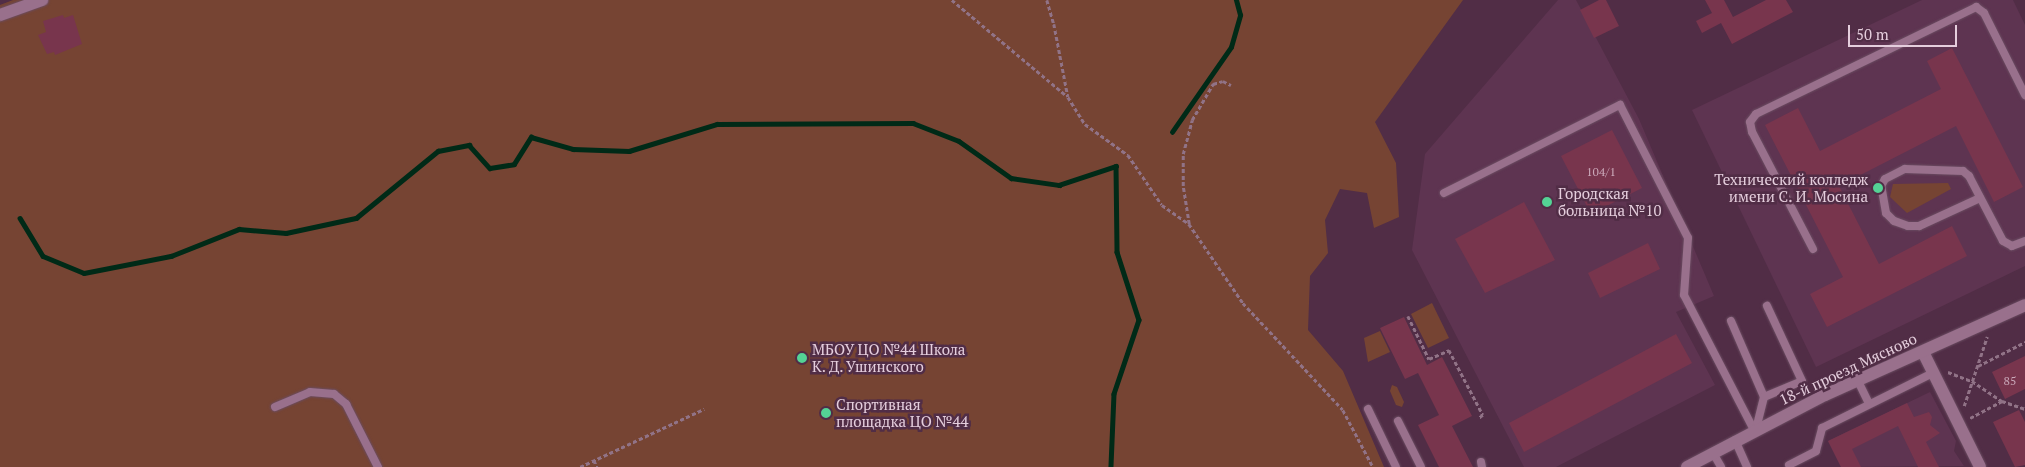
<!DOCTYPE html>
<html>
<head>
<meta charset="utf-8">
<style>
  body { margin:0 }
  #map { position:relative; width:2025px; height:467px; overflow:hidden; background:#512d46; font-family:"PT Serif",serif }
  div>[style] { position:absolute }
  .built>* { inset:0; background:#5e3451 }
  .green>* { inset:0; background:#764433 }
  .stream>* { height:4.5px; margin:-2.25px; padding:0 2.25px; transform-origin:2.25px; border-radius:2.25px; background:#002a17 }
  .building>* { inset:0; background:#78354d }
  .path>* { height:2.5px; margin-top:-1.25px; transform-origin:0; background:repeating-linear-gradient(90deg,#917387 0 4px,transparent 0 6.5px) }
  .roads { filter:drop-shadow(0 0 1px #6a4c61) drop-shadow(0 0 1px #6a4c61) }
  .service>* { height:8px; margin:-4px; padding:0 4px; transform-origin:4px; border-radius:4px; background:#99708c }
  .minor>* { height:12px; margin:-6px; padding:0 6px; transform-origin:6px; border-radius:6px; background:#99708c }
  .dots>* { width:14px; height:14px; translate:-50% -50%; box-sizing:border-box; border:2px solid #512d46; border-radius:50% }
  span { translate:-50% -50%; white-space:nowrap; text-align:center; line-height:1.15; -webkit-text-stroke:5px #512d46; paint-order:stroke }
  .number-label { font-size:12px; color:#caa8b9 }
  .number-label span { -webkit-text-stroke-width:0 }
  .poi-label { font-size:15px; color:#e5cedd }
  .right { translate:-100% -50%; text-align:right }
  .left { translate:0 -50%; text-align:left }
  .street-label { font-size:15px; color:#e5cedd }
  .scale { position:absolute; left:1848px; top:25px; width:109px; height:22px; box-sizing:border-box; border:2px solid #e5cedd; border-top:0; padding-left:6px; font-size:15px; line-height:18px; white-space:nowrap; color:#e5cedd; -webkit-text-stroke:4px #512d46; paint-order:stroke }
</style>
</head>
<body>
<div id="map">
  <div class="built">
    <i style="clip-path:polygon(1558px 0,1576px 0,1639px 119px,1714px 296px,1676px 312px,1715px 385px,1556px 467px,1524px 467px,1412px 250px,1425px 154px)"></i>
    <i style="clip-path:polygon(1922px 0,2013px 0,2025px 25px,2025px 266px,1816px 367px,1692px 110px)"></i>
    <i style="clip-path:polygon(1930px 392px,1956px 441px,1954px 451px,1964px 466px,1841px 467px,1828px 441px)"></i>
  </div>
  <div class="green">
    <i style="clip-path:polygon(13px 0,1463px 0,1375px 122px,1396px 163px,1399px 217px,1374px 228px,1367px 193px,1340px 189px,1325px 220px,1328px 253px,1310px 276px,1308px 330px,1343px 371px,1384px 467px,0 467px,0 5px)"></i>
    <i style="clip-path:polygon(1948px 183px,1951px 189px,1907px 213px,1890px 197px,1893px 184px)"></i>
    <i style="clip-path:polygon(1432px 303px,1449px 338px,1428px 348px,1411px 314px)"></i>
    <i style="clip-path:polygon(1380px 331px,1390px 352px,1368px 362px,1364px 338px)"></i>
    <i style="clip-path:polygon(1392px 385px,1397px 387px,1404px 402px,1402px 407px,1396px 405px,1390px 391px)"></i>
  </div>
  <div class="stream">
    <i style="left:1172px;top:132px;width:103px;rotate:-55.2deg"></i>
    <i style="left:1231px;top:47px;width:33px;rotate:-74deg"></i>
    <i style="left:1240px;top:15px;width:16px;rotate:-105deg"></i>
    <i style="left:20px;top:218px;width:44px;rotate:58.8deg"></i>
    <i style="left:43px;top:256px;width:44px;rotate:22.5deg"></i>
    <i style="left:84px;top:273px;width:89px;rotate:-11.1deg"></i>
    <i style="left:171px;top:256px;width:73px;rotate:-21.7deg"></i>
    <i style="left:239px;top:229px;width:47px;rotate:4.9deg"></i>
    <i style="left:286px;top:233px;width:72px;rotate:-12.1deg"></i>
    <i style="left:356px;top:218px;width:106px;rotate:-39.3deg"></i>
    <i style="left:438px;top:151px;width:32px;rotate:-11deg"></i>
    <i style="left:469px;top:145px;width:31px;rotate:48deg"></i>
    <i style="left:490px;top:168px;width:24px;rotate:-9deg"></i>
    <i style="left:514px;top:164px;width:32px;rotate:-58deg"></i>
    <i style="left:531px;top:137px;width:44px;rotate:15.9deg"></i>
    <i style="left:573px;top:149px;width:56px;rotate:2deg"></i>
    <i style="left:629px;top:151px;width:92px;rotate:-17.1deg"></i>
    <i style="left:717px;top:124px;width:196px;rotate:-0.3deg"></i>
    <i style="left:913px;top:123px;width:49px;rotate:21.4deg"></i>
    <i style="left:959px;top:141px;width:64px;rotate:35.4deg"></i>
    <i style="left:1011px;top:178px;width:49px;rotate:8.3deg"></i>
    <i style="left:1059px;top:185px;width:60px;rotate:-18.4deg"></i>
    <i style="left:1116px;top:166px;width:86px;rotate:89.3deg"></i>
    <i style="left:1117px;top:252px;width:71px;rotate:72.1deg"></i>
    <i style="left:1139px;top:320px;width:78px;rotate:108.7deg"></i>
    <i style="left:1114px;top:394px;width:73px;rotate:92.4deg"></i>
  </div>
  <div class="building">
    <i style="clip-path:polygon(1599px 0,1606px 0,1619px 26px,1594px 38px,1580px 10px)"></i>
    <i style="clip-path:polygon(1705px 0,1724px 0,1733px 17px,1766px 0,1786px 0,1793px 12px,1732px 44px,1721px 23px,1702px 33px,1696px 21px,1712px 13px)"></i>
    <i style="clip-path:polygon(63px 15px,64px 18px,73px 15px,82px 44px,55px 55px,54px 52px,47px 54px,38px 35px,46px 32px,43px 21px)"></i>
    <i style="clip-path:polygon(1952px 48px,2023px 187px,1994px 202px,1956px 126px,1839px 186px,1879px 264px,1952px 226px,1967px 256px,1827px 327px,1810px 294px,1843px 277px,1765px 125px,1798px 108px,1820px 151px,1941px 89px,1927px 61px)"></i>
    <i style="clip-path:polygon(1612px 130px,1642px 188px,1591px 214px,1561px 156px)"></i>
    <i style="clip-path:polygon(1524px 202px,1555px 260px,1485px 293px,1455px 239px)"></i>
    <i style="clip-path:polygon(1648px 243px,1660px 269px,1600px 298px,1588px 273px)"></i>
    <i style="clip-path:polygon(1404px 317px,1427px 365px,1442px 357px,1472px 416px,1452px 426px,1473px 467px,1439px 467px,1418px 425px,1439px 415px,1418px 373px,1405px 379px,1380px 328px)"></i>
    <i style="clip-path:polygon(1676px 334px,1692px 363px,1524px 452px,1509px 423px)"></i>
    <i style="clip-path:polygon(2025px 356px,2025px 389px,2005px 399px,1992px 372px)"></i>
    <i style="clip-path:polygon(1907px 403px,1914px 417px,1929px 412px,1932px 417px,1930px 425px,1940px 433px,1926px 442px,1939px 467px,1918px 467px,1898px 426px,1852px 449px,1861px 467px,1841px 467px,1828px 441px)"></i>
    <i style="clip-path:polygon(2019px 410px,2025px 422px,2025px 465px,2015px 467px,1993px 422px)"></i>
  </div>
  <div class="path">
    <i style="left:952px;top:0;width:150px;rotate:39.9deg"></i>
    <i style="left:1047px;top:0;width:25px;rotate:74deg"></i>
    <i style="left:1054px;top:24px;width:74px;rotate:79.1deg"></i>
    <i style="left:1068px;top:97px;width:32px;rotate:58deg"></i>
    <i style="left:1085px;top:124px;width:53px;rotate:35.8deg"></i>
    <i style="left:1128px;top:155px;width:60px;rotate:55.8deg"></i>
    <i style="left:1162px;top:205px;width:33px;rotate:35deg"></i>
    <i style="left:1189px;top:224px;width:96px;rotate:55.6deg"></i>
    <i style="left:1243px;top:303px;width:146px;rotate:46.9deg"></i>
    <i style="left:1343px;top:410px;width:64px;rotate:62.2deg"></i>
    <i style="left:1189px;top:224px;width:38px;rotate:-99deg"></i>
    <i style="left:1183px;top:186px;width:32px;rotate:-90deg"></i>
    <i style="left:1183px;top:154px;width:35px;rotate:-75deg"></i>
    <i style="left:1192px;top:120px;width:42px;rotate:-59.7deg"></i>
    <i style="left:1213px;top:84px;width:10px;rotate:-17deg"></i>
    <i style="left:1223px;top:81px;width:9px;rotate:27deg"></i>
    <i style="left:1408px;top:316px;width:48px;rotate:64deg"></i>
    <i style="left:1429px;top:359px;width:22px;rotate:-24deg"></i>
    <i style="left:1449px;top:350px;width:73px;rotate:62.4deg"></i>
    <i style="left:1483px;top:415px;width:6px;rotate:141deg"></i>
    <i style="left:1978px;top:366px;width:53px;rotate:-27.1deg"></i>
    <i style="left:1948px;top:372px;width:26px;rotate:21deg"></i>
    <i style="left:1972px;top:381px;width:36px;rotate:34deg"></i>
    <i style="left:2002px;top:401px;width:24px;rotate:19deg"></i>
    <i style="left:1964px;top:406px;width:73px;rotate:-71.6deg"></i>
    <i style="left:1970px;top:418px;width:36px;rotate:-28deg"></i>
    <i style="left:594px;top:460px;width:8px;rotate:67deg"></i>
    <i style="left:580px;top:467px;width:137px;rotate:-25.1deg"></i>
  </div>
  <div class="roads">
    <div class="service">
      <i style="left:1444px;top:193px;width:197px;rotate:-26.6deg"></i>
      <i style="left:1620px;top:105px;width:149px;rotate:62.9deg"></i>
      <i style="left:1688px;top:238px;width:57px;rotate:94deg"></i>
      <i style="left:1684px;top:295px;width:154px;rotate:62.6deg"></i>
      <i style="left:1980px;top:198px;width:67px;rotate:155.3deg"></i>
      <i style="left:1919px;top:226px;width:11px;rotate:180deg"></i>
      <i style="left:1908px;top:226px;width:15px;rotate:-160deg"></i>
      <i style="left:1894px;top:221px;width:11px;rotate:-135deg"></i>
      <i style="left:1886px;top:213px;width:27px;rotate:-100deg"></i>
      <i style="left:1881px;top:186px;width:8px;rotate:-60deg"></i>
      <i style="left:1885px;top:179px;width:22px;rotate:-27deg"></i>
      <i style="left:1905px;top:169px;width:58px;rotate:2deg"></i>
      <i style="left:1963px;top:171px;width:8px;rotate:40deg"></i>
      <i style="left:1969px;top:176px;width:73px;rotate:62.4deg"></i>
      <i style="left:2003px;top:241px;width:10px;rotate:29deg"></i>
      <i style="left:2012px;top:246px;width:14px;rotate:-21deg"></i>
      <i style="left:1813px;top:249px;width:132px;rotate:-117.5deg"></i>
      <i style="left:1752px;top:132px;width:10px;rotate:-101deg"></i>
      <i style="left:1750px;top:122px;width:10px;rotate:-53deg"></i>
      <i style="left:1756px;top:114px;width:245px;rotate:-25.9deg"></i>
      <i style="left:1976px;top:7px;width:10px;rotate:37deg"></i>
      <i style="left:1984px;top:13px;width:92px;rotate:63.4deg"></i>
      <i style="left:1731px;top:321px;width:83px;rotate:66.5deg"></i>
      <i style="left:1764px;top:397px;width:36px;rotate:104deg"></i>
      <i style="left:1858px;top:381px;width:25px;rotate:64deg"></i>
      <i style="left:1764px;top:397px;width:41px;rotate:-22.8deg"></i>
      <i style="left:1802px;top:381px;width:83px;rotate:-115deg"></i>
      <i style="left:275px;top:407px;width:38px;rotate:-23deg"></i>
      <i style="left:310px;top:392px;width:24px;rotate:5deg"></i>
      <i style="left:334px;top:394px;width:16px;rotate:40deg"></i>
      <i style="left:346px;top:404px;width:71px;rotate:63.1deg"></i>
      <i style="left:1368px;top:409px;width:64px;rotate:64.2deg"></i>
      <i style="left:1398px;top:421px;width:51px;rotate:63.4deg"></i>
      <i style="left:1735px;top:440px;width:30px;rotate:66deg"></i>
      <i style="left:1713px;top:453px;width:16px;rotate:60deg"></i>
      <i style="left:1481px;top:462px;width:5px;rotate:79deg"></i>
      <i style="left:1789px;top:465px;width:30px;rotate:-27deg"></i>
      <i style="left:1816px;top:451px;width:24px;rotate:-75deg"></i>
      <i style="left:1822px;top:428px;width:124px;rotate:-26.4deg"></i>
    </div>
    <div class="minor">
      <i style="left:0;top:15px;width:45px;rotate:-19.7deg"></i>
      <i style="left:1923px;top:352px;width:128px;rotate:63.6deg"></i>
      <i style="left:1687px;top:467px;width:156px;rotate:-27.6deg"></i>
      <i style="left:1825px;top:395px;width:219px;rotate:-24.2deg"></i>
    </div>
  </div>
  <div class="dots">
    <i style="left:1878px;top:188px;background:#54d395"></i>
    <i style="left:1547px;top:202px;background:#54d395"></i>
    <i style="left:802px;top:358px;background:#54d395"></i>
    <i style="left:826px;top:413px;background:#54d395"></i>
  </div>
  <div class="number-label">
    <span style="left:1601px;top:172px">104/1</span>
    <span style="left:2010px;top:381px">85</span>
  </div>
  <div class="poi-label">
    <span class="right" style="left:1868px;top:188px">Технический колледж<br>имени С. И. Мосина</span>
    <span class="left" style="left:1558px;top:202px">Городская<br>больница №10</span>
    <span class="left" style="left:812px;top:358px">МБОУ ЦО №44 Школа<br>К. Д. Ушинского</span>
    <span class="left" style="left:836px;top:413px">Спортивная<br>площадка ЦО №44</span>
  </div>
  <div class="street-label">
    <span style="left:1848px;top:369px;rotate:-25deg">18-й проезд Мясново</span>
  </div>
  <div class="scale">50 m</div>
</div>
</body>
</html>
